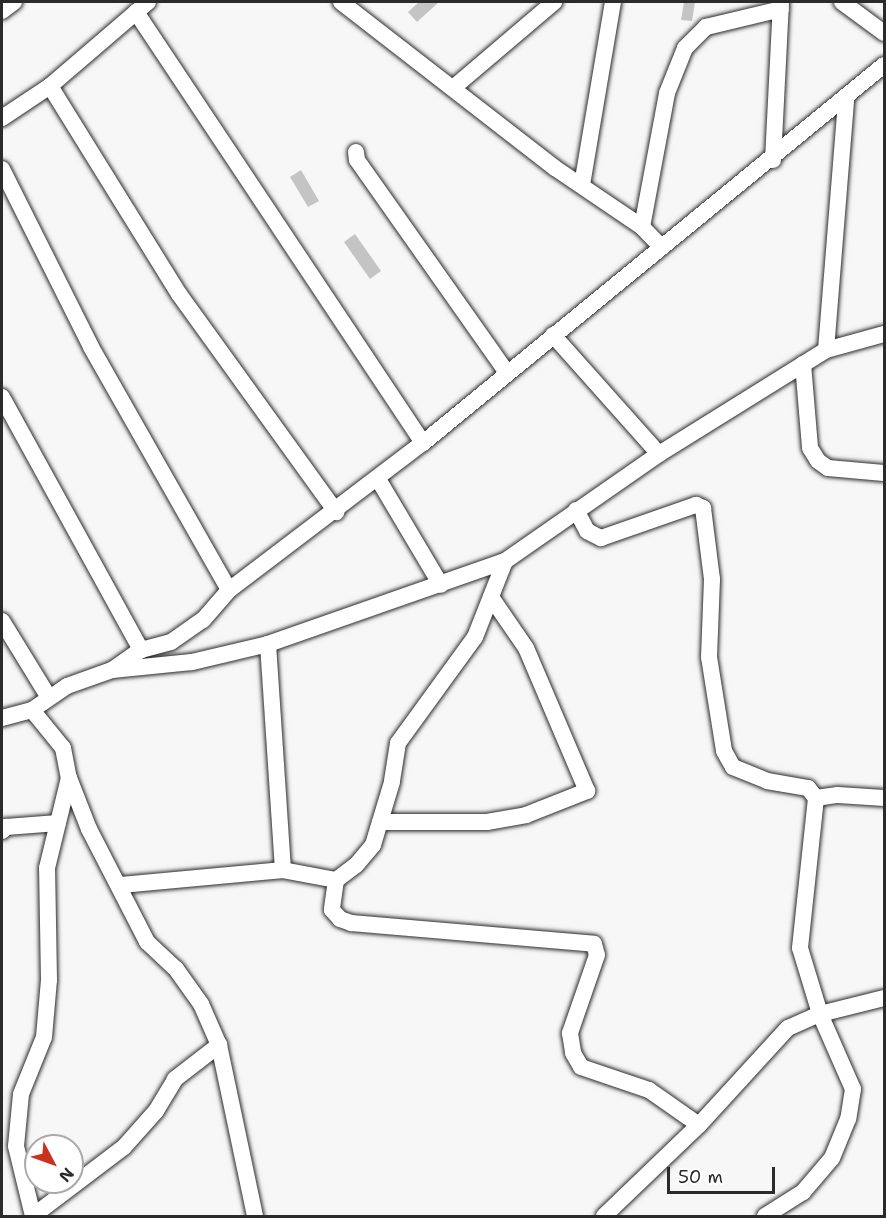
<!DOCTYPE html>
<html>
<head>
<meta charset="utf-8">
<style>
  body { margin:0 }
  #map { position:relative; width:886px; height:1218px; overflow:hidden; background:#f7f7f7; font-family:"Shantell Sans",sans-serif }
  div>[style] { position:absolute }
  .building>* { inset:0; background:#c4c4c4 }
  .roads { filter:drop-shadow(0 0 2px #2b2b2b) drop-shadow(0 0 2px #2b2b2b) }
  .minor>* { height:16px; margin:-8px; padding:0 8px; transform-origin:8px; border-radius:8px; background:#fff }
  span { translate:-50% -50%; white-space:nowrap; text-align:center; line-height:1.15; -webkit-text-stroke:5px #fff; paint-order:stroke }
  .frame { position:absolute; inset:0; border:3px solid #2b2b2b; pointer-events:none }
  .north { position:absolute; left:24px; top:1134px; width:60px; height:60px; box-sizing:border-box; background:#fff; border:2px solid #aaa; border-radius:50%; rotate:131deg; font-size:16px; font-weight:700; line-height:24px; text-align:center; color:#2b2b2b }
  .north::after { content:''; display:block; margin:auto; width:21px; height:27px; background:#c8321e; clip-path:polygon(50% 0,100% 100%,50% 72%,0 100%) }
  .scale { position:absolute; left:667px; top:1167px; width:108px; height:27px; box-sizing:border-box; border:3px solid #2b2b2b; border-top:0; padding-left:8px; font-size:18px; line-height:21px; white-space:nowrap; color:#2b2b2b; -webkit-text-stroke:4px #fff; paint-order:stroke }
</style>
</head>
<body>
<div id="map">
  <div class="building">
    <i style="clip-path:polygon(419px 2px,439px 2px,417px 22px,408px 12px)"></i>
    <i style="clip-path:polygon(684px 2px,695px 2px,692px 21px,681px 20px)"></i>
    <i style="clip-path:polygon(301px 170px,319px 201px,308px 207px,290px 177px)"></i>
    <i style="clip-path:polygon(355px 234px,381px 271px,370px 279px,344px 242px)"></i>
  </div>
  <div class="roads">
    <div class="minor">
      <i style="left:341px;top:2px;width:271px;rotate:37.8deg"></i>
      <i style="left:555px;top:168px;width:105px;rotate:34.1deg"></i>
      <i style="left:642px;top:227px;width:28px;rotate:46deg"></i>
      <i style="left:842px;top:2px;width:52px;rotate:36.4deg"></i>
      <i style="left:2px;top:11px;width:15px;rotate:-37deg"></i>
      <i style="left:136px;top:12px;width:518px;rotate:56.34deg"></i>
      <i style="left:50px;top:86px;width:245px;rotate:58.2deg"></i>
      <i style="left:179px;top:294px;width:269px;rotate:54.2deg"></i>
      <i style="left:453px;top:88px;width:133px;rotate:-40.4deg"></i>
      <i style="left:2px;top:118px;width:58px;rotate:-33.7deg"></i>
      <i style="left:50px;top:86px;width:129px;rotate:-40.6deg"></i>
      <i style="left:356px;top:152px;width:8px;rotate:83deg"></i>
      <i style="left:357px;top:160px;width:261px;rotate:54.8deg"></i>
      <i style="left:773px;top:160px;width:158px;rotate:-87.1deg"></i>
      <i style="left:2px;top:169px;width:199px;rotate:63.4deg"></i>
      <i style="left:91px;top:347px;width:279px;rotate:60.4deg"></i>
      <i style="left:582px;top:185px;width:186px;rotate:-80.4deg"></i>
      <i style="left:642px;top:227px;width:136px;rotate:-79.4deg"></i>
      <i style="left:667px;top:93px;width:48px;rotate:-68.2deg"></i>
      <i style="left:685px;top:48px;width:30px;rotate:-45deg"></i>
      <i style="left:706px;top:27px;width:77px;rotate:-13.5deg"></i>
      <i style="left:553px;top:335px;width:159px;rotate:48.3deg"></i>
      <i style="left:826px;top:350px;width:252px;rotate:-85.4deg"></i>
      <i style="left:803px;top:364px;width:84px;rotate:85.2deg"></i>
      <i style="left:810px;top:448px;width:15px;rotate:58deg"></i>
      <i style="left:818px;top:461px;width:12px;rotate:35deg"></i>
      <i style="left:828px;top:468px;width:56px;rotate:5.1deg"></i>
      <i style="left:2px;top:397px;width:289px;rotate:61.2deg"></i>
      <i style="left:378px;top:479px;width:123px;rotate:59.3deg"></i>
      <i style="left:576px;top:510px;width:24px;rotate:62deg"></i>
      <i style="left:587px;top:531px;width:16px;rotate:27deg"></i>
      <i style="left:601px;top:538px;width:101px;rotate:-19.2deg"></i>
      <i style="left:696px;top:505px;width:8px;rotate:23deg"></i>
      <i style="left:703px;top:508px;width:72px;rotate:82.8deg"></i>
      <i style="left:712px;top:579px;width:78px;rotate:92.2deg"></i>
      <i style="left:709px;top:657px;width:95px;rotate:80.9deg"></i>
      <i style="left:724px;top:751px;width:18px;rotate:61deg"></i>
      <i style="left:733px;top:767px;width:37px;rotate:22deg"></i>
      <i style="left:767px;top:781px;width:42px;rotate:9.7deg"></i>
      <i style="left:808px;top:788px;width:13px;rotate:51deg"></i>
      <i style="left:816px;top:798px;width:151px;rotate:96.1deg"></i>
      <i style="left:800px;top:948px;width:69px;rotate:73.1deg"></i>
      <i style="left:820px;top:1014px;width:82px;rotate:66.3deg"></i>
      <i style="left:853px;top:1089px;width:30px;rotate:99deg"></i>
      <i style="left:848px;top:1119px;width:42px;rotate:112.3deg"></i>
      <i style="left:832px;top:1158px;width:45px;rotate:130.5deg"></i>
      <i style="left:803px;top:1192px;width:45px;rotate:147.7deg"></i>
      <i style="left:505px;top:561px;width:82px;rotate:111.5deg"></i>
      <i style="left:475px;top:637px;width:131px;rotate:126deg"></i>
      <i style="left:398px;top:743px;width:39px;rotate:99deg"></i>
      <i style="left:392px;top:782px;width:66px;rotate:106.8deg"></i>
      <i style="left:373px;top:845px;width:26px;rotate:130deg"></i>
      <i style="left:356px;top:865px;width:25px;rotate:143deg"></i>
      <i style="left:336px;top:880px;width:30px;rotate:98deg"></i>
      <i style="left:332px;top:910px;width:12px;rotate:48deg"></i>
      <i style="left:340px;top:919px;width:12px;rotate:20deg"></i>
      <i style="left:351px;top:923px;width:244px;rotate:4.9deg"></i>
      <i style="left:594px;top:944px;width:11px;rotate:75deg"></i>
      <i style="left:597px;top:955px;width:83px;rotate:109.1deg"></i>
      <i style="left:570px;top:1033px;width:20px;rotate:81deg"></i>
      <i style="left:573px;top:1053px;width:16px;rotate:60deg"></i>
      <i style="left:581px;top:1067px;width:72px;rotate:18.7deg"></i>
      <i style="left:649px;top:1090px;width:61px;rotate:35deg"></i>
      <i style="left:2px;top:621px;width:88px;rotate:58.5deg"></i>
      <i style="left:268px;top:644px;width:226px;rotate:86.2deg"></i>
      <i style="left:112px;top:670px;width:35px;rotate:-35deg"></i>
      <i style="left:141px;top:650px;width:31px;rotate:-15deg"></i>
      <i style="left:171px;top:642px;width:39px;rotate:-35deg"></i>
      <i style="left:203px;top:620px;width:40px;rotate:-49deg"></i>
      <i style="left:229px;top:590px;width:243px;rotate:-37.2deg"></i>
      <i style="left:423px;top:443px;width:596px;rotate:-39.35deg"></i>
      <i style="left:32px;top:710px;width:49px;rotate:50.8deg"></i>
      <i style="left:63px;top:748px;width:31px;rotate:79deg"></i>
      <i style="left:69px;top:778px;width:55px;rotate:68.6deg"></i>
      <i style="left:89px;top:829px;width:127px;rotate:62.8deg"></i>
      <i style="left:147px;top:942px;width:40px;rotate:43deg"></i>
      <i style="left:176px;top:969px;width:43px;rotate:54.5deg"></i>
      <i style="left:201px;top:1004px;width:45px;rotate:66.3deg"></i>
      <i style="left:219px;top:1045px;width:175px;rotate:78.1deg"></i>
      <i style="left:2px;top:718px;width:31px;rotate:-15deg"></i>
      <i style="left:32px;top:710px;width:42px;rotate:-34.4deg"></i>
      <i style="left:67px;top:686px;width:48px;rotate:-19.6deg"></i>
      <i style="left:112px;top:670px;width:80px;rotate:-5.7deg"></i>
      <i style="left:192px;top:662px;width:78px;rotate:-13.3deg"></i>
      <i style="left:268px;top:644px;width:251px;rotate:-19.3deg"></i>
      <i style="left:505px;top:561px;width:188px;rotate:-34.8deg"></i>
      <i style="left:659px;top:454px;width:197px;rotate:-31.9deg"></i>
      <i style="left:826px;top:350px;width:60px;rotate:-15.4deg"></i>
      <i style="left:816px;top:798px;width:22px;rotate:-8deg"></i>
      <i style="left:838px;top:795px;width:46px;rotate:3.7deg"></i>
      <i style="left:380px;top:822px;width:107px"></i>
      <i style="left:487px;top:822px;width:40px;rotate:-10deg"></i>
      <i style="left:526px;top:815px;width:66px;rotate:-21.5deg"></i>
      <i style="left:587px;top:791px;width:155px;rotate:-113.1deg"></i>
      <i style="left:526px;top:648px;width:62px;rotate:-124.5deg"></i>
      <i style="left:2px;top:831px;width:6px;rotate:-45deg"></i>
      <i style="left:6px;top:827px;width:52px;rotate:-4.4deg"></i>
      <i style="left:121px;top:885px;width:163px;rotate:-5.3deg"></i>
      <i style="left:283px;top:870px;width:54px;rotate:10.7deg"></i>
      <i style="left:33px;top:1216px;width:72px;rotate:-103.7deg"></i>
      <i style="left:16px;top:1146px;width:52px;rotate:-84.5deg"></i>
      <i style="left:21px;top:1094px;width:61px;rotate:-68deg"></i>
      <i style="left:44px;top:1037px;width:57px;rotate:-85deg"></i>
      <i style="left:49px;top:980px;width:112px;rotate:-91deg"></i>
      <i style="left:47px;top:868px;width:93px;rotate:-76.3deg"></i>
      <i style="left:33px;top:1216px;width:114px;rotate:-37.2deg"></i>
      <i style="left:124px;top:1147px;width:48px;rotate:-48.4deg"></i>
      <i style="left:156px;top:1111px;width:37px;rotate:-59deg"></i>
      <i style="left:175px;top:1079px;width:56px;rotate:-37.7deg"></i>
      <i style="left:604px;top:1216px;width:132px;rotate:-43.8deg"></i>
      <i style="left:699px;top:1125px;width:132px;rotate:-47.5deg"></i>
      <i style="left:788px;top:1028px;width:35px;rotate:-24deg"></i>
      <i style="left:820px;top:1014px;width:66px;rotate:-14deg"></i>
    </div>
  </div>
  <div class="frame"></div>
  <div class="north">N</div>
  <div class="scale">50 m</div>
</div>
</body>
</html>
